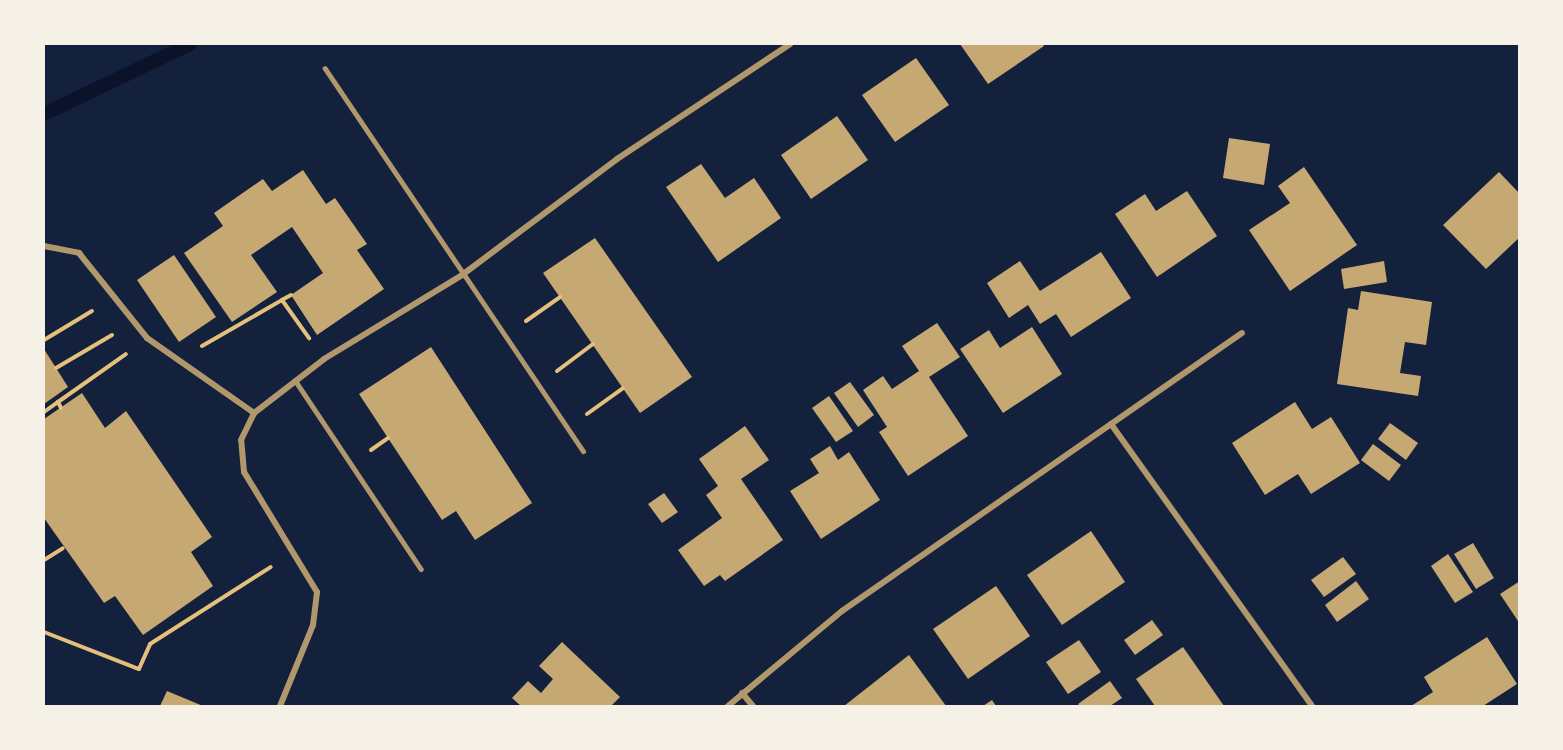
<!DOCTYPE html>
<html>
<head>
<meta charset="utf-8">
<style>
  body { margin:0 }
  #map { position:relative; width:1563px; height:750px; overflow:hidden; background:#14213d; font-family:"Nunito Sans",sans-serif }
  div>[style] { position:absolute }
  .stream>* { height:14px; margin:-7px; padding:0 7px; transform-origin:7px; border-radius:7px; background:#0b132b }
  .building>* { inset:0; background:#c6a872 }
  .path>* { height:4px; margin:-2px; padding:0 2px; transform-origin:2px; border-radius:2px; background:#e5c07b }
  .service>* { height:4.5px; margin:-2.25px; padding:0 2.25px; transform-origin:2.25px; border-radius:2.25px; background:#b1986c }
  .minor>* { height:6px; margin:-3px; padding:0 3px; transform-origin:3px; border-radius:3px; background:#b1986c }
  span { translate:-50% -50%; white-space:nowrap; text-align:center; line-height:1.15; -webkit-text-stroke:6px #f6f1e7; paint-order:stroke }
  .frame { position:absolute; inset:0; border:45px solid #f6f1e7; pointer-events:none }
</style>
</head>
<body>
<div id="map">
  <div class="stream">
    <i style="left:44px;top:114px;width:162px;rotate:-25.6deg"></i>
  </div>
  <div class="building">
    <i style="clip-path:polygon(960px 44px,1042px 44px,1044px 46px,988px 84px)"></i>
    <i style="clip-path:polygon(916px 58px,949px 105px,895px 142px,862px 95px)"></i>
    <i style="clip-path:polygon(837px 116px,868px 160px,811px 199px,781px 155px)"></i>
    <i style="clip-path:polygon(1229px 138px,1270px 144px,1264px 185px,1223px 178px)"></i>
    <i style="clip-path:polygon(701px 164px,725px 198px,754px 178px,781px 218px,718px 262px,666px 187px)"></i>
    <i style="clip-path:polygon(1304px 167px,1357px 245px,1290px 291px,1249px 230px,1290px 203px,1278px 186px)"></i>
    <i style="clip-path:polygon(303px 170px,326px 204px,335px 198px,367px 244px,357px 250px,384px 289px,317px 335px,291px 295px,323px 273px,292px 227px,251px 255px,277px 292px,232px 322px,184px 253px,223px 226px,214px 213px,263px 179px,272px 191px)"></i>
    <i style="clip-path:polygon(1499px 172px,1520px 194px,1520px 237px,1486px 269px,1443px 225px)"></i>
    <i style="clip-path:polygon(1187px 191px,1217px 236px,1157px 277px,1115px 214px,1145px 194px,1156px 211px)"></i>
    <i style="clip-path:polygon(595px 238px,692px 377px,640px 413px,543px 273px)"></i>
    <i style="clip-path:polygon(1101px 252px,1131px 298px,1071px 337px,1056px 314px,1040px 324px,1028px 305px,1009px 318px,987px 283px,1020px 261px,1040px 291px)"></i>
    <i style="clip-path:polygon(174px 255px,216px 317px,179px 342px,137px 280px)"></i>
    <i style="clip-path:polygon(1384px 261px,1387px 282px,1344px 289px,1341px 269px)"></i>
    <i style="clip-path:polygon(1361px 291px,1432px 302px,1426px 345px,1405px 342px,1400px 373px,1421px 376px,1418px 396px,1337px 384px,1348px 308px,1358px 310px)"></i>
    <i style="clip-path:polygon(937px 323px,960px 357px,929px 377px,968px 436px,908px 476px,879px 432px,887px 427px,863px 390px,883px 376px,892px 389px,919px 371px,902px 346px)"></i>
    <i style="clip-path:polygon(1032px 327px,1062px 374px,1003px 413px,960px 349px,989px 330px,1000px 348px)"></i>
    <i style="clip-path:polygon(431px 347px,532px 503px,475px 540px,456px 511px,442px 520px,359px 394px)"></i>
    <i style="clip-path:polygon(44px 349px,68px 387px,44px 404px)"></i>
    <i style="clip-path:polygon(850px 382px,874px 415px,858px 427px,834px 393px)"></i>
    <i style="clip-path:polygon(82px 393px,105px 428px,126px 411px,212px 537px,191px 552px,213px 586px,143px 635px,115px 596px,104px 603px,44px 518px,44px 419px)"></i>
    <i style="clip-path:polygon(829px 396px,853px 431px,836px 442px,812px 408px)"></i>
    <i style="clip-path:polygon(1295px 402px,1312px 429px,1331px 417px,1360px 463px,1311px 494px,1298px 474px,1265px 495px,1232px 443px)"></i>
    <i style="clip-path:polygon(1390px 423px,1418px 443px,1406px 460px,1378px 439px)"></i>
    <i style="clip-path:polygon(745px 426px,769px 460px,741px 479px,783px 540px,725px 581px,720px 575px,704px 586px,678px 550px,722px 518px,706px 495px,718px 486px,699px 459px)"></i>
    <i style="clip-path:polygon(1373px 444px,1401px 465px,1389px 481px,1361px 460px)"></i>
    <i style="clip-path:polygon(830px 446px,838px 460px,849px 452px,880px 500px,821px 539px,790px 491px,819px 473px,810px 459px)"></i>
    <i style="clip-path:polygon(664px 493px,678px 512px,662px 523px,648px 504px)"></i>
    <i style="clip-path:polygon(1091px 531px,1125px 582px,1062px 625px,1027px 575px)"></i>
    <i style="clip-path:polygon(1473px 543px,1494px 578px,1476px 589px,1454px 554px)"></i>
    <i style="clip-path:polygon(1448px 554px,1473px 592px,1455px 603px,1431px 566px)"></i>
    <i style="clip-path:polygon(1343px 557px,1356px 574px,1324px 597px,1311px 580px)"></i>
    <i style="clip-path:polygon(1356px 581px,1369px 599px,1337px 622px,1325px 605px)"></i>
    <i style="clip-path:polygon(1520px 581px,1520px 624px,1500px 594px)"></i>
    <i style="clip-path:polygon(996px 586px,1030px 636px,968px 679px,933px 629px)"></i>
    <i style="clip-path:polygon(1152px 620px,1163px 635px,1135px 655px,1124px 640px)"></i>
    <i style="clip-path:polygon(1487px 637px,1517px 684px,1483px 706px,1411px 706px,1433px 692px,1424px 677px)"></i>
    <i style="clip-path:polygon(1079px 640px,1101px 672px,1068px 694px,1046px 662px)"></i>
    <i style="clip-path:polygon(562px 642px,620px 697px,611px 706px,521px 706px,512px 698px,528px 681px,541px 693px,553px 679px,539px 666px)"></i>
    <i style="clip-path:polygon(1183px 647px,1224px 706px,1155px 706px,1136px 679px)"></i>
    <i style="clip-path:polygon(909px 655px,946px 706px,844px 706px)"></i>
    <i style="clip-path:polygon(1110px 681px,1122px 698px,1110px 706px,1080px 706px,1078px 704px)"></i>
    <i style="clip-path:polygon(167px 691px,203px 706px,160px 706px)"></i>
    <i style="clip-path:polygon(992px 700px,996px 706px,983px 706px)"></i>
  </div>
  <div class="path">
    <i style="left:291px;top:295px;width:10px;rotate:151deg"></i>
    <i style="left:282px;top:300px;width:47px;rotate:54.6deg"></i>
    <i style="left:526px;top:321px;width:42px;rotate:-35.2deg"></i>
    <i style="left:44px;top:340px;width:56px;rotate:-31.1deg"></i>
    <i style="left:202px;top:346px;width:92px;rotate:-29.9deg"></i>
    <i style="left:56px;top:368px;width:65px;rotate:-30.5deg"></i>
    <i style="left:557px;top:371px;width:45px;rotate:-36.9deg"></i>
    <i style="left:61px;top:408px;width:7px;rotate:-117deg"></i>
    <i style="left:58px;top:402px;width:83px;rotate:-35.2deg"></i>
    <i style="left:44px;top:412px;width:17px;rotate:-36deg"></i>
    <i style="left:587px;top:414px;width:44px;rotate:-35.8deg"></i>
    <i style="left:371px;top:450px;width:21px;rotate:-35deg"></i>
    <i style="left:44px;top:560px;width:22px;rotate:-32deg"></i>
    <i style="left:44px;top:632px;width:102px;rotate:21.3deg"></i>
    <i style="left:139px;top:669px;width:27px;rotate:-66deg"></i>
    <i style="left:150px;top:644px;width:143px;rotate:-32.5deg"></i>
  </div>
  <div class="service">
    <i style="left:325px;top:68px;width:462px;rotate:56deg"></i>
    <i style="left:295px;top:380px;width:227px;rotate:56.3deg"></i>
  </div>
  <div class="minor">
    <i style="left:44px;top:246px;width:36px;rotate:11deg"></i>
    <i style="left:79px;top:253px;width:109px;rotate:51.3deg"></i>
    <i style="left:147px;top:338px;width:131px;rotate:35deg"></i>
    <i style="left:1111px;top:424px;width:346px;rotate:54.5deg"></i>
    <i style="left:742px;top:693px;width:17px;rotate:50deg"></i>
    <i style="left:280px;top:706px;width:87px;rotate:-67.8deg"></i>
    <i style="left:313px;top:625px;width:33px;rotate:-83deg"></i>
    <i style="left:317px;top:592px;width:140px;rotate:-121.3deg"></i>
    <i style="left:244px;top:472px;width:32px;rotate:-95deg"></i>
    <i style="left:241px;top:440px;width:30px;rotate:-64deg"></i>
    <i style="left:254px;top:413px;width:88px;rotate:-37.6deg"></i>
    <i style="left:324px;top:359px;width:162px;rotate:-31.3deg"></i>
    <i style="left:462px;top:275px;width:194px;rotate:-36.8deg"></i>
    <i style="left:617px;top:159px;width:208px;rotate:-33.6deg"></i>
    <i style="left:728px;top:706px;width:148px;rotate:-39.8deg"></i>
    <i style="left:842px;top:611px;width:487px;rotate:-34.8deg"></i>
  </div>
  <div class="frame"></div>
</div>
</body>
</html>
